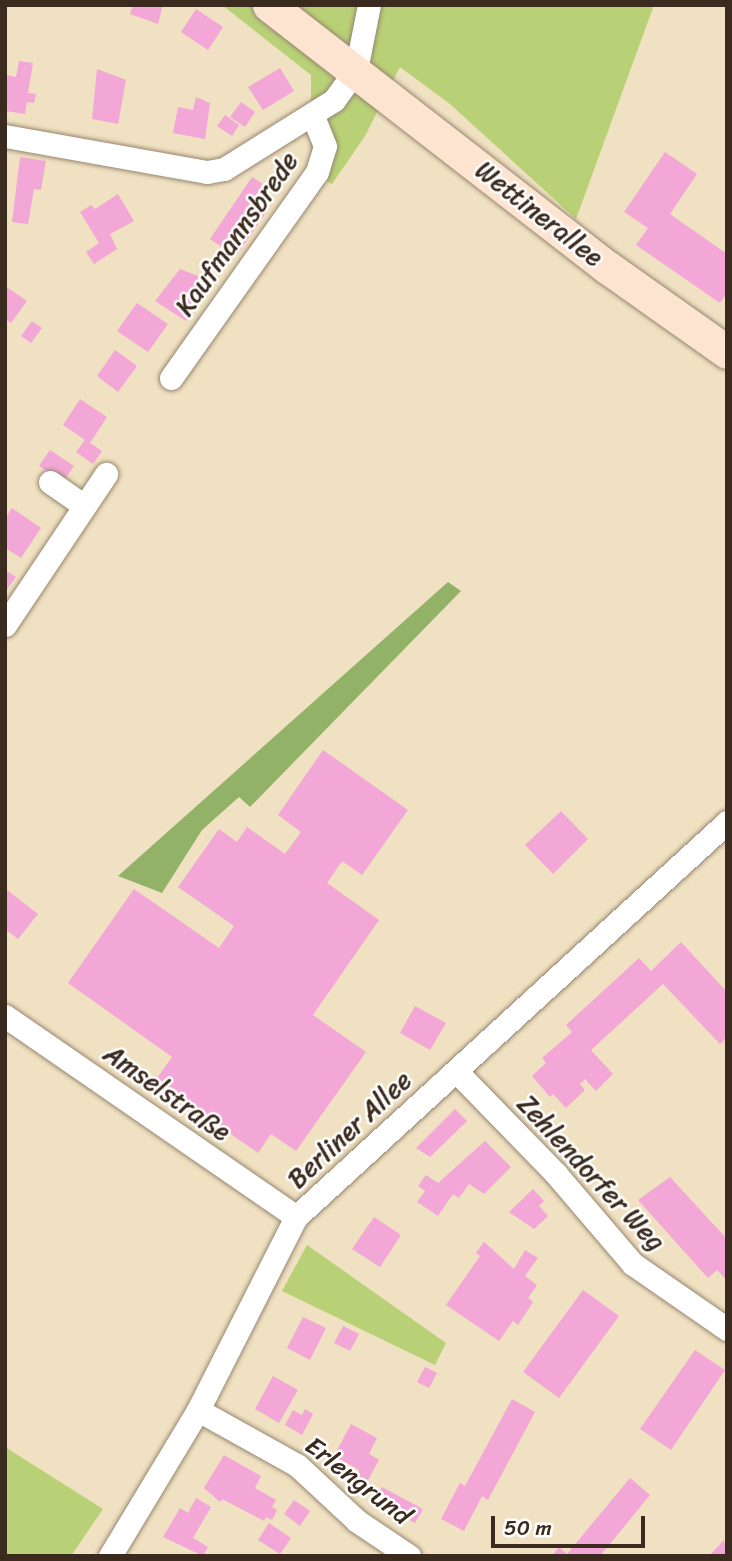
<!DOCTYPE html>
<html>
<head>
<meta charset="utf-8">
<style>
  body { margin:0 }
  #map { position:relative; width:732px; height:1561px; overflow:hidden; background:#f0e1c2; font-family:Sriracha,sans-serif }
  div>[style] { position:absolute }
  .green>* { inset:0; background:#b9d176 }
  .forest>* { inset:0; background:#92b367 }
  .building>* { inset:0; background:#f2a7d6 }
  .roads { filter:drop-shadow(0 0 2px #968670) drop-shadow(0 0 2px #968670) }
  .street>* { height:23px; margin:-11.5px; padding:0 11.5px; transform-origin:11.5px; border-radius:11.5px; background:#fff }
  .secondary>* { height:33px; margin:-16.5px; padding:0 16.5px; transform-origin:16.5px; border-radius:16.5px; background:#fde4d1 }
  span { translate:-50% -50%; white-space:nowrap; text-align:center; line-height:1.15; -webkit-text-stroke:5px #fff; paint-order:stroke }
  .street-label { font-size:26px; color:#3b2a1e }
  .frame { position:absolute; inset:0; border:7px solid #3b2a1e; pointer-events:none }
  .scale { position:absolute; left:491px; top:1516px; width:154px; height:32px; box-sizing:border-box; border:4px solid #3b2a1e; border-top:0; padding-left:9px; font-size:21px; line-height:24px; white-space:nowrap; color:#3b2a1e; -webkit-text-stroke:5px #fff; paint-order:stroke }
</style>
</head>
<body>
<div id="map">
  <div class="green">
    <i style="clip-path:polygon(222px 5px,654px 5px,576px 219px,450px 104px,400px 67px,365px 136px,332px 184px,311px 172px,311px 75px)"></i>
    <i style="clip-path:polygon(307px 1245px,446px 1343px,435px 1365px,282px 1291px)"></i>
    <i style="clip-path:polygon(5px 1447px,103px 1509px,71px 1556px,5px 1556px)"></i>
  </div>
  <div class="forest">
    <i style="clip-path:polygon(448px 582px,461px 591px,250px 807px,239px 797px,202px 830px,162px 893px,118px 876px)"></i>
  </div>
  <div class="building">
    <i style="clip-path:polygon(133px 5px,163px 5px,158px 24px,130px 14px)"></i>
    <i style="clip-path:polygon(196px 9px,223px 27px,208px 50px,181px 32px)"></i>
    <i style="clip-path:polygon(19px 61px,33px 63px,28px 93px,36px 94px,34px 103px,27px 102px,25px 114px,5px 111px,7px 75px,16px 77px)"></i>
    <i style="clip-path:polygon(280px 68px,294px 91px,263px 110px,248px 87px)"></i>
    <i style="clip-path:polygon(97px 69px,126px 80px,118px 124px,92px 119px)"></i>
    <i style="clip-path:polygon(196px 97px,210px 103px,205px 139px,173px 133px,178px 107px,193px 110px)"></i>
    <i style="clip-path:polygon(241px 102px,255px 112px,245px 127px,230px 117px)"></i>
    <i style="clip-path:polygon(225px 115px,239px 125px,232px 136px,217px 126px)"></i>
    <i style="clip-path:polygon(665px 152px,697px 174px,670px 214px,727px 254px,727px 293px,720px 303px,636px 245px,648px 228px,624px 212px)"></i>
    <i style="clip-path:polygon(20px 157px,46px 161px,41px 190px,34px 189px,28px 224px,12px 222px)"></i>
    <i style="clip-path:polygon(252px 177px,263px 184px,255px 197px,269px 208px,236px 256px,210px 239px)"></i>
    <i style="clip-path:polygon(118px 194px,134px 221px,110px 234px,117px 249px,94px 264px,86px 252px,99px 243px,80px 212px,91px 205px,95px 209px)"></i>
    <i style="clip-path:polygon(180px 269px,208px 280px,186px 321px,155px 301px)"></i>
    <i style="clip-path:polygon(5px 286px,27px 301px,11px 323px,5px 319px)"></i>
    <i style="clip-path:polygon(137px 303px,168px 324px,148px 352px,117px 331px)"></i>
    <i style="clip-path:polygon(32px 321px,42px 328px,31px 343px,21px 336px)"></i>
    <i style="clip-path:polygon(115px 350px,137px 366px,118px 392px,97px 376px)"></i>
    <i style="clip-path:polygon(80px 399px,107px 417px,90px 443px,102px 451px,93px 464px,76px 452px,85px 440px,63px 425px)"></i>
    <i style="clip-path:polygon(50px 450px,74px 466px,63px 482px,39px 466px)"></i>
    <i style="clip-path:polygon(12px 508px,41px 528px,21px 558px,5px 548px,5px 519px)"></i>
    <i style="clip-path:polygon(5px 570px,16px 577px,5px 592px)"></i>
    <i style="clip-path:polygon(323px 750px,408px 810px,362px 875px,342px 861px,327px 883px,379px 920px,313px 1015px,366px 1052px,296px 1151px,271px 1134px,258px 1153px,155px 1081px,172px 1057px,68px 983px,134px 889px,219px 948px,234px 926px,178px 887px,219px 829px,237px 842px,247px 827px,285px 854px,301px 832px,278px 815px)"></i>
    <i style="clip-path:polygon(561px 811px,588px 839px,553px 874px,525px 845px)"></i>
    <i style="clip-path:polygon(7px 890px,38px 914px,18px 939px,5px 929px)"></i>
    <i style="clip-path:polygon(681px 942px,727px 992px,727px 1037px,720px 1044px,663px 984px,591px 1050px,613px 1074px,596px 1091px,585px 1079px,580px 1084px,585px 1090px,566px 1108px,553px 1094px,550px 1097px,532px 1076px,546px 1063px,542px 1058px,572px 1032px,566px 1025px,639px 958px,651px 971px)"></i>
    <i style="clip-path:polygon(415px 1006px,446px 1023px,430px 1050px,400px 1033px)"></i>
    <i style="clip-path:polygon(455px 1109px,467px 1121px,430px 1157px,416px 1148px)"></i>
    <i style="clip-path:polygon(485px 1141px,511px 1167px,484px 1194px,469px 1184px,459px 1198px,453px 1194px,438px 1216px,417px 1202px,425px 1191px,418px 1186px,426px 1175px,438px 1183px)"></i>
    <i style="clip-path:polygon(670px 1177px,727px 1239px,727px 1280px,717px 1270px,708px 1278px,638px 1200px)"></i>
    <i style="clip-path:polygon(533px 1189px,544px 1201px,539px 1206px,548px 1216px,534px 1229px,509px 1212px)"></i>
    <i style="clip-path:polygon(374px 1217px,401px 1235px,380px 1267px,352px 1249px)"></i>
    <i style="clip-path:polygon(484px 1242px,514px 1269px,525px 1250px,538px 1258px,525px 1276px,537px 1285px,528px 1298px,533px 1302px,518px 1325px,513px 1321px,499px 1341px,446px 1305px,480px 1256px,476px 1253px)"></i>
    <i style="clip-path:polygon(583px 1290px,619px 1316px,559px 1398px,523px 1372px)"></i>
    <i style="clip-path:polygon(303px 1317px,326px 1328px,310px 1360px,287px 1348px)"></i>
    <i style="clip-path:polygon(343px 1326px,359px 1334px,350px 1351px,334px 1343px)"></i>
    <i style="clip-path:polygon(695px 1350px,725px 1370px,671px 1450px,640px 1429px)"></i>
    <i style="clip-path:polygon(425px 1367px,437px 1373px,429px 1388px,417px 1382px)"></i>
    <i style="clip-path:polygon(273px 1376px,298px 1390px,279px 1423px,255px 1409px)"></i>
    <i style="clip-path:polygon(512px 1399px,535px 1412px,488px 1500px,482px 1496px,464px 1531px,441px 1519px,460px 1483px,465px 1486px)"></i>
    <i style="clip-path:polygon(305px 1409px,313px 1414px,302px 1435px,285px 1425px,293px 1410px,302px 1415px)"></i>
    <i style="clip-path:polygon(351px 1424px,377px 1438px,369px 1454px,379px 1460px,366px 1484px,355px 1478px,359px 1470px,334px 1456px)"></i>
    <i style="clip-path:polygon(224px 1455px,261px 1476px,255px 1488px,276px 1500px,272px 1507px,277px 1510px,272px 1520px,266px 1517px,264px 1521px,222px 1499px,220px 1502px,204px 1488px)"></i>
    <i style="clip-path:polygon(630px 1478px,650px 1495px,600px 1556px,552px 1556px,559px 1547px,567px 1554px)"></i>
    <i style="clip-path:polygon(382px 1487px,423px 1509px,415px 1523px,375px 1501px)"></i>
    <i style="clip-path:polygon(196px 1498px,211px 1507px,193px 1538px,208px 1547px,203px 1556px,163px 1537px,180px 1508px,188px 1513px)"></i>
    <i style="clip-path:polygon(294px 1500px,310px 1511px,300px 1526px,284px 1514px)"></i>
    <i style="clip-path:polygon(269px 1523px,291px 1538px,280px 1554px,258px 1540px)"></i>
    <i style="clip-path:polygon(724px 1540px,727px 1556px,709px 1556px)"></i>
  </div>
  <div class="roads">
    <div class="street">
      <i style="left:5px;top:136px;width:205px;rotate:10.1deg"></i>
      <i style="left:207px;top:172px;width:17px;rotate:-10deg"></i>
      <i style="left:224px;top:169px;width:130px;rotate:-32.1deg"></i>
      <i style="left:334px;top:100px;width:37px;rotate:-54deg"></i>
      <i style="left:356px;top:70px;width:66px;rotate:-78.7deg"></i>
      <i style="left:171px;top:378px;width:252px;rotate:-54.7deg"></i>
      <i style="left:317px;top:172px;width:27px;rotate:-73deg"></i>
      <i style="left:325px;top:146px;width:31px;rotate:-112deg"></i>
      <i style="left:50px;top:482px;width:40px;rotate:34.9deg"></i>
      <i style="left:5px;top:625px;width:182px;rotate:-56.2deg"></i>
      <i style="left:5px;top:1016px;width:354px;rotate:34.6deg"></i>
      <i style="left:456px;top:1071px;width:144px;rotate:45.8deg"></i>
      <i style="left:556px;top:1174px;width:118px;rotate:49.5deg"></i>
      <i style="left:633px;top:1264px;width:114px;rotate:34.7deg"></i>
      <i style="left:198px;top:1410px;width:113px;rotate:29.1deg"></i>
      <i style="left:297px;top:1465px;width:82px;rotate:43deg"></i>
      <i style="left:357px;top:1521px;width:63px;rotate:33.9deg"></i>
      <i style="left:110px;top:1556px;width:170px;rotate:-58.9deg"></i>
      <i style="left:198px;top:1410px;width:216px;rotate:-63.1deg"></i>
      <i style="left:296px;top:1217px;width:585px;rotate:-42.5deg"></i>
    </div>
    <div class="secondary">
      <i style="left:269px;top:5px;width:428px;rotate:37.8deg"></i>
      <i style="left:607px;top:267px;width:147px;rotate:35.3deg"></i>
    </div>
  </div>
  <div class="street-label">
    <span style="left:539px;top:214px;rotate:38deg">Wettinerallee</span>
    <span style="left:237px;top:234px;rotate:-55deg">Kaufmannsbrede</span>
    <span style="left:167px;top:1093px;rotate:35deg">Amselstraße</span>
    <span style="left:350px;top:1130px;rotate:-43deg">Berliner Allee</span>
    <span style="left:591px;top:1173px;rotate:47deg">Zehlendorfer Weg</span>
    <span style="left:358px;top:1481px;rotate:38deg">Erlengrund</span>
  </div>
  <div class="frame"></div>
  <div class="scale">50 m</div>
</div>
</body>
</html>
